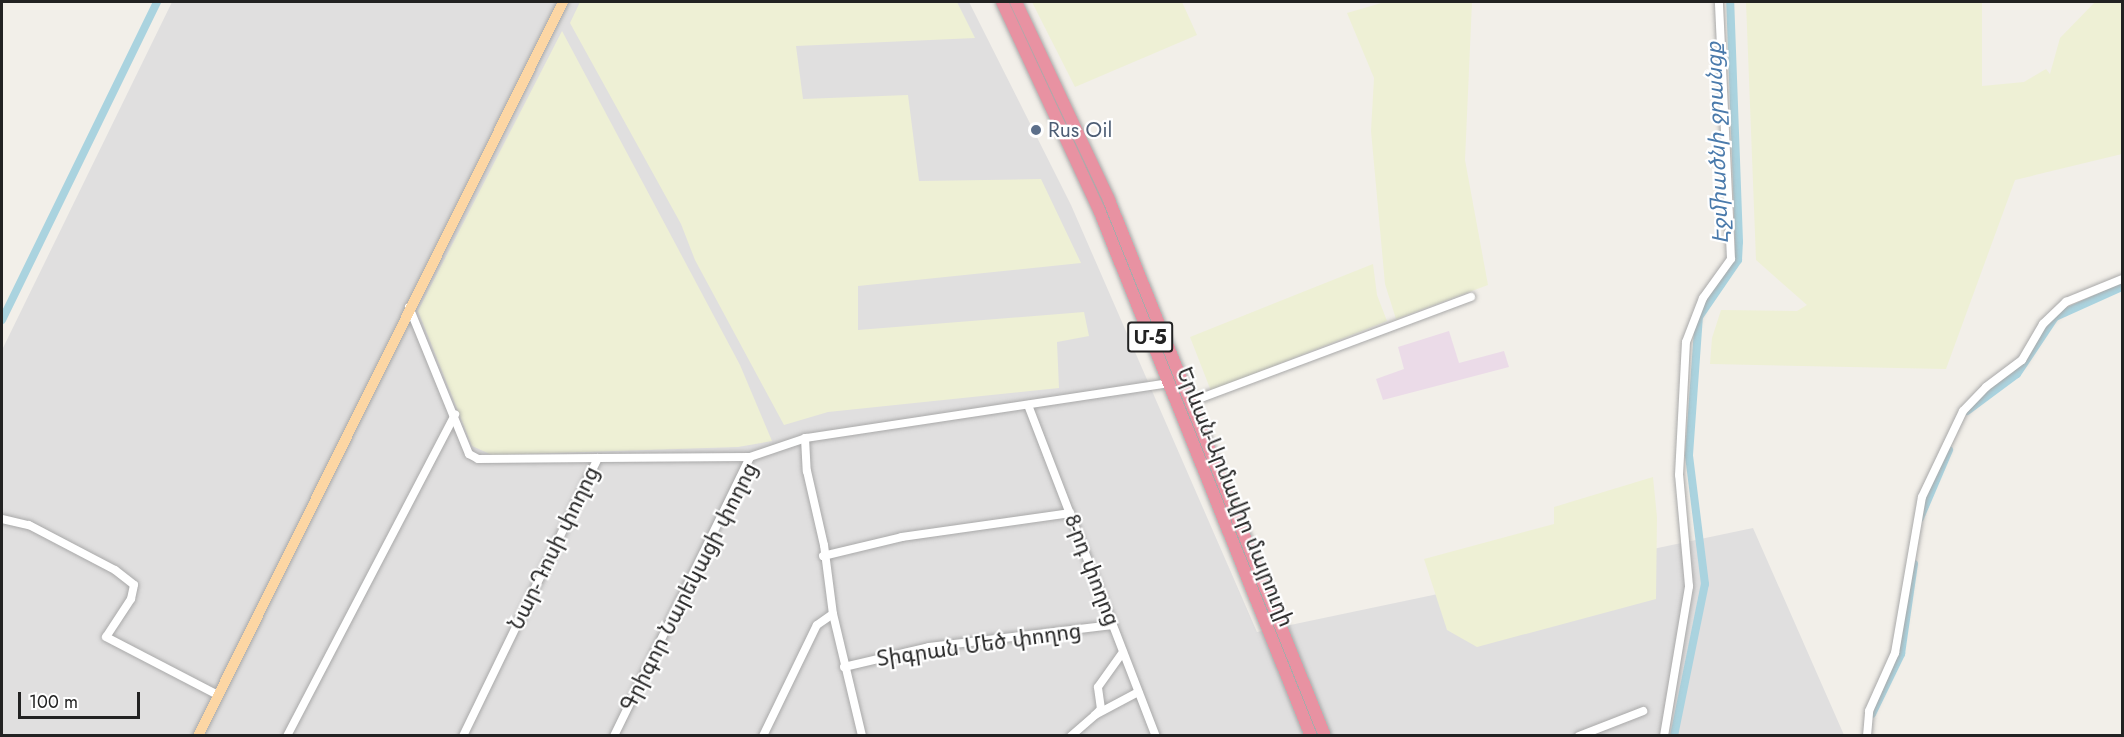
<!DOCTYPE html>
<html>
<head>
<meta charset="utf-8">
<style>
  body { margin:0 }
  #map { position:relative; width:2124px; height:737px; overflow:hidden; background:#f2efe9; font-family:Jost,"Noto Sans Armenian",sans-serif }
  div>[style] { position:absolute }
  .residential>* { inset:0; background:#e0dfdf }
  .industrial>* { inset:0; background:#ebdbe8 }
  .farmland>* { inset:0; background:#eef0d5 }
  .grass>* { inset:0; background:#cdebb0 }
  .canal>* { height:8px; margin:-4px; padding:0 4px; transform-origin:4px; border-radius:4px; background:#aad3df }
  .roads { filter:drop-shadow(0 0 2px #a9a9a9) drop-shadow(0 0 2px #a9a9a9) }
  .minor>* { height:8px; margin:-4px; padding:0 4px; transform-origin:4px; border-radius:4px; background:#fff }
  .major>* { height:10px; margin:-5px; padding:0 5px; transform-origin:5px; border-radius:5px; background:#fcd6a4 }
  .highway>* { height:12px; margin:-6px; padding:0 6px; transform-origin:6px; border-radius:6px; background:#e892a2 }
  .dots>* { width:16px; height:16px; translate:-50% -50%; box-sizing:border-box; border:3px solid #fff; border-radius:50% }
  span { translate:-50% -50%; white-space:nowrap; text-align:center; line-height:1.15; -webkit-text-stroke:4.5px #fff; paint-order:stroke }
  .shield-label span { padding:2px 4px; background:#fff; border:2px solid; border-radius:4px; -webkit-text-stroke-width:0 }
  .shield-label { font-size:20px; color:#222; font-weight:700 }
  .service-label { font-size:21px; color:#4e5e75 }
  .left { translate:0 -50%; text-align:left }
  .street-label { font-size:21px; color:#222 }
  .water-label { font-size:22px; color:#4a7aab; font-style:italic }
  .frame { position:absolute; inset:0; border:3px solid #222; pointer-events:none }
  .scale { position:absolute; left:18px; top:692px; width:122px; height:27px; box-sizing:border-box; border:3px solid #222; border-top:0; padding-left:8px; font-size:18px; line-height:21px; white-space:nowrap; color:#222; -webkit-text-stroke:4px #fff; paint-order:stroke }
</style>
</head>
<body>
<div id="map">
  <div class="residential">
    <i style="clip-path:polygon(172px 2px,969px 2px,1071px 205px,1257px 632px,1753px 528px,1844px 735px,2px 735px,2px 350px)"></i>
  </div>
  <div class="industrial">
    <i style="clip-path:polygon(1449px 331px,1459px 363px,1504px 351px,1509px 367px,1383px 400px,1376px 379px,1404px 369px,1398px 347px)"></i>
  </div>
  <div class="farmland">
    <i style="clip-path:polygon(580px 2px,957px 2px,975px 38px,796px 46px,803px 99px,908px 95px,919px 181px,1041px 179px,1081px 263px,858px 286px,858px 330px,1084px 312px,1089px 336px,1057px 342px,1059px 388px,828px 412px,784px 425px,695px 260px,681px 224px,570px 23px)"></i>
    <i style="clip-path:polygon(1032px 2px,1182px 2px,1197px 35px,1075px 87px)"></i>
    <i style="clip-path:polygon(1385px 2px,1472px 2px,1465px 160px,1488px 285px,1396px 319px,1385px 284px,1371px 131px,1374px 78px,1347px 13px)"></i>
    <i style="clip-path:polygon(1746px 2px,1982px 2px,1982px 86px,2024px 82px,2046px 69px,2050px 74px,2060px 38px,2095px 2px,2122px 2px,2122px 154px,2015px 180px,1946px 369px,1710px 364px,1712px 338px,1721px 310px,1797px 311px,1807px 305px,1756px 260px)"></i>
    <i style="clip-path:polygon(562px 31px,740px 365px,772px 441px,738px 447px,492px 455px,472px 446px,418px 311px)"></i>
    <i style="clip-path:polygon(1373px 264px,1377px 295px,1387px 321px,1211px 391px,1190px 337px)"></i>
    <i style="clip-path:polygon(1653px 477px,1657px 517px,1656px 599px,1477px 647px,1447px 630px,1424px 559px,1554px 524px,1554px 507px)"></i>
  </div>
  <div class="grass">
    <i style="clip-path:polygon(1007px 2px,1011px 2px,1089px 164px,1320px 735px,1315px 735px,1085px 166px)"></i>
  </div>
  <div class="canal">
    <i style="left:2px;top:320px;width:354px;rotate:-64deg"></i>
    <i style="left:1967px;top:411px;width:62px;rotate:-36.5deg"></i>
    <i style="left:2017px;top:374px;width:69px;rotate:-56.3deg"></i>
    <i style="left:2055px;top:317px;width:73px;rotate:-24.1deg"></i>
    <i style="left:1920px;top:518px;width:74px;rotate:-66.9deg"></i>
    <i style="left:1872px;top:714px;width:67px;rotate:-64.2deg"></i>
    <i style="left:1901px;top:654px;width:91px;rotate:-81.8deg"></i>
    <i style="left:1674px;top:736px;width:155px;rotate:-78.5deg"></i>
    <i style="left:1705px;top:584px;width:130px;rotate:-97.1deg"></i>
    <i style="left:1689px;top:455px;width:138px;rotate:-85.9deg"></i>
    <i style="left:1699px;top:317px;width:69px;rotate:-55.6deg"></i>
    <i style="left:1738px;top:260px;width:18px;rotate:-87deg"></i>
    <i style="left:1739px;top:242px;width:240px;rotate:-92.1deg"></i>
  </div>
  <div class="roads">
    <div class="minor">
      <i style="left:409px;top:307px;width:159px;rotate:67.8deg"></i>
      <i style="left:469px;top:454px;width:10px;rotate:29deg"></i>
      <i style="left:478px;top:459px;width:120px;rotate:-0.5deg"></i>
      <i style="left:598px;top:458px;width:309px;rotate:115.9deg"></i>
      <i style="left:1190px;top:402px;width:300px;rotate:-20.5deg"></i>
      <i style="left:1028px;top:405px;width:355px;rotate:68.9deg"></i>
      <i style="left:805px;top:438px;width:33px;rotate:87deg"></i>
      <i style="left:807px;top:471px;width:76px;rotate:77.1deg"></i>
      <i style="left:824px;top:545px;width:70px;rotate:82.6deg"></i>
      <i style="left:833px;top:614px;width:125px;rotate:76.6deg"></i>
      <i style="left:598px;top:458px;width:152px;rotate:-0.4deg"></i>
      <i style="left:2px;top:519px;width:28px;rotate:13deg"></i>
      <i style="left:29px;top:525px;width:97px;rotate:27.6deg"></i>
      <i style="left:115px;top:570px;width:24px;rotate:38deg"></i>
      <i style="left:134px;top:585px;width:14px;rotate:102deg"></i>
      <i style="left:131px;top:599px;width:45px;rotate:123.3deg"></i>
      <i style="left:106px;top:637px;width:126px;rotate:27.4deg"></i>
      <i style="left:823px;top:556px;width:81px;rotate:-13.5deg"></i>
      <i style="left:902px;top:537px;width:170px;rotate:-8.1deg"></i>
      <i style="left:844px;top:667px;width:87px;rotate:-13.2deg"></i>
      <i style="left:929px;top:647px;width:185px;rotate:-6.8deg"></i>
      <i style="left:1095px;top:715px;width:8px;rotate:-45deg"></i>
      <i style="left:1101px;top:709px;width:22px;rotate:-98deg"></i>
      <i style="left:1098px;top:687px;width:43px;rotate:-54.5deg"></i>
      <i style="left:287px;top:736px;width:363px;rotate:-62.4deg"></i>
      <i style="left:614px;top:736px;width:310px;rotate:-64deg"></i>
      <i style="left:750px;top:457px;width:59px;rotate:-18.7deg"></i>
      <i style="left:806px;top:438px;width:367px;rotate:-8.6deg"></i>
      <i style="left:763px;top:736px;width:123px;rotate:-64.1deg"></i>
      <i style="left:817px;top:625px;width:19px;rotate:-35deg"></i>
      <i style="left:1071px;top:736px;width:32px;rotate:-41deg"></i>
      <i style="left:1095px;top:715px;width:49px;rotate:-28.1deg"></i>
      <i style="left:1579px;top:736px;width:69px;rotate:-21.3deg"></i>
      <i style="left:1664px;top:736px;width:152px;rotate:-80.5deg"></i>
      <i style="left:1689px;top:586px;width:111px;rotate:-95.1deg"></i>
      <i style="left:1679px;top:475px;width:133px;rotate:-87deg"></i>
      <i style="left:1686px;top:342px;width:47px;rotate:-68.9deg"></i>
      <i style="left:1703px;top:298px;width:48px;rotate:-54.3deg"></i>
      <i style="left:1731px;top:259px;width:257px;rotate:-92.7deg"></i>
      <i style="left:1867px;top:736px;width:25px;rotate:-85deg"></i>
      <i style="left:1869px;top:711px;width:64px;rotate:-65.9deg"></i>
      <i style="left:1895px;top:653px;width:158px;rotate:-80.2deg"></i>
      <i style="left:1922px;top:497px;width:95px;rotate:-64.5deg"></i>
      <i style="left:1963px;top:411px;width:33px;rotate:-46deg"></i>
      <i style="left:1986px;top:387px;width:45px;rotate:-36.9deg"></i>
      <i style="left:2022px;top:360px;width:42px;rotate:-59.7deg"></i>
      <i style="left:2043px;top:324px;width:32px;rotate:-44deg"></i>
      <i style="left:2066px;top:302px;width:61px;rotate:-22.3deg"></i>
    </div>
    <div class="major">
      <i style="left:198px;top:736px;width:820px;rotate:-63.56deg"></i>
    </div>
    <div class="highway">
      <i style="left:1002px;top:2px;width:230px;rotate:65deg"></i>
      <i style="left:1099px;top:210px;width:567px;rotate:68.05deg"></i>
      <i style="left:1016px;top:2px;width:219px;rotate:64.8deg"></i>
      <i style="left:1109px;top:200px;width:578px;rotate:68.05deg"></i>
    </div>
  </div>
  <div class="dots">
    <i style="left:1036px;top:130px;background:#5c6f8a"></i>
  </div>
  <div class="shield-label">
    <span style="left:1150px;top:337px">Մ-5</span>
  </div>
  <div class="service-label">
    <span class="left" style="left:1048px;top:130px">Rus Oil</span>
  </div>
  <div class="street-label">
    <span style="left:1235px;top:497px;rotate:68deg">Երևան-Արմավիր մայրուղի</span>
    <span style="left:554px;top:548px;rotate:-64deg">Նար-Դոսի փողոց</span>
    <span style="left:1092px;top:570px;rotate:69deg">8-րդ փողոց</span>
    <span style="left:689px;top:587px;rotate:-63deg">Գրիգոր Նարեկացի փողոց</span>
    <span style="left:979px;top:645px;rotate:-8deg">Տիգրան Մեծ փողոց</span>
  </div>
  <div class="water-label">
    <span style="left:1717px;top:143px;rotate:-92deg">Էջմիածնի ջրանցք</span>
  </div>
  <div class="frame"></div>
  <div class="scale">100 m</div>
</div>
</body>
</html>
